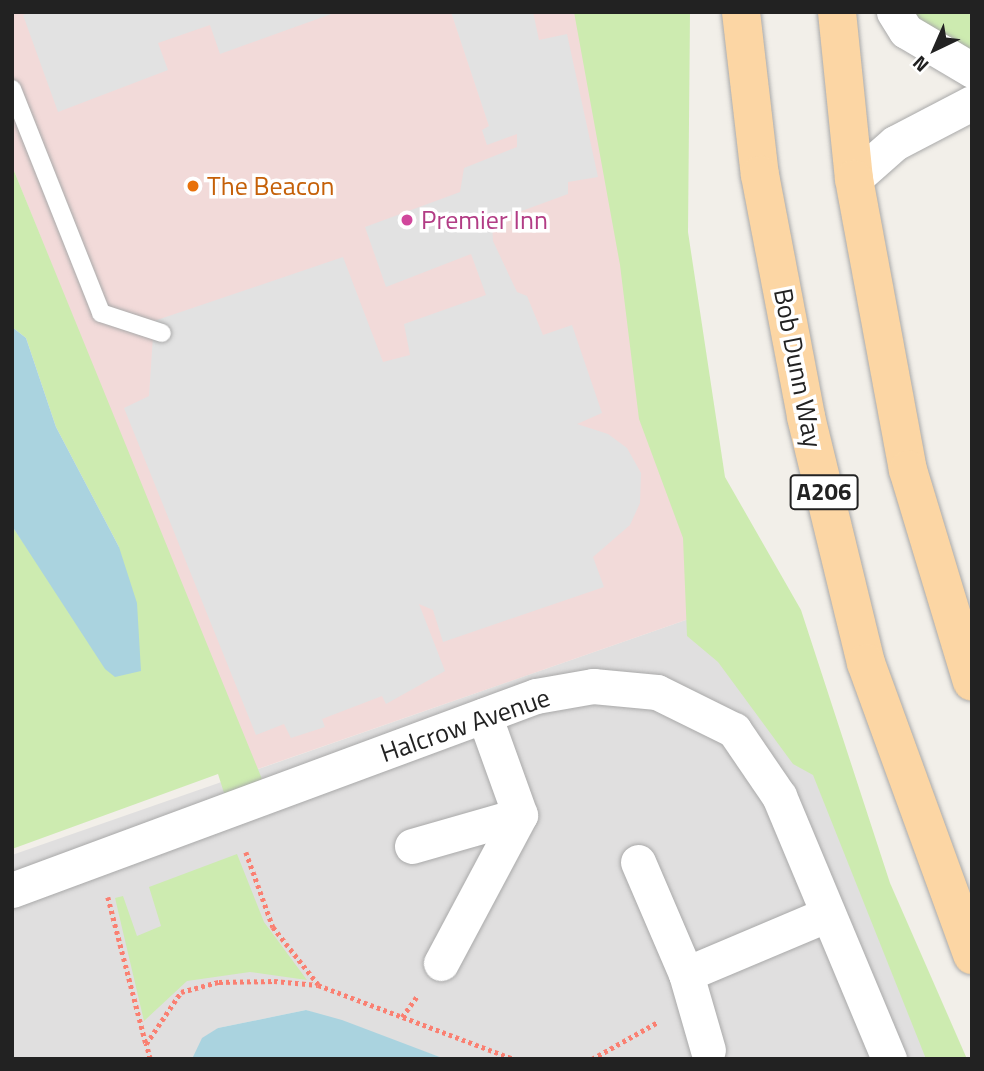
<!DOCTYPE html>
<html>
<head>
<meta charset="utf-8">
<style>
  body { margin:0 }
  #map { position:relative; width:984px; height:1071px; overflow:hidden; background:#f2efe9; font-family:"Titillium Web",sans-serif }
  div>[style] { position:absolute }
  .residential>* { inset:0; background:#e0dfdf }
  .commercial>* { inset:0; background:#f2dad9 }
  .grass>* { inset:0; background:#cdebb0 }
  .parking>* { inset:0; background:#e2e2e2 }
  .water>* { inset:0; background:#aad3df }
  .path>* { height:4.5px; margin-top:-2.25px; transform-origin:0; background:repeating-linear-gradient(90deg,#fa8072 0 3.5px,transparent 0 7px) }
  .roads { filter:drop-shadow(0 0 2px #a9a9a9) drop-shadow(0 0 2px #a9a9a9) }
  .lane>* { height:18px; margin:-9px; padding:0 9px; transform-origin:9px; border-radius:9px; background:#fff }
  .street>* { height:35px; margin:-17.5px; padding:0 17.5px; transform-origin:17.5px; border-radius:17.5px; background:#fff }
  .primary>* { height:38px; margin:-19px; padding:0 19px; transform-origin:19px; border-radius:19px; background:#fcd6a4 }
  .dots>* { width:19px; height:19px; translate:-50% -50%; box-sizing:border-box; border:4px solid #fff; border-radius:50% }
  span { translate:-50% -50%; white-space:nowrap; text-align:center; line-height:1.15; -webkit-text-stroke:7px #fff; paint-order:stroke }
  .shield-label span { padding:2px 5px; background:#fff; border:2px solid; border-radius:5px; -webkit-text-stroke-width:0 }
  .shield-label { font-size:24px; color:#222; font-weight:700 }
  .food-label { font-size:26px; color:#c56008 }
  .left { translate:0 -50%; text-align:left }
  .hotel-label { font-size:26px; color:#b23c85 }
  .street-label { font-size:26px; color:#222 }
  .frame { position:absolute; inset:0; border:14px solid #222; pointer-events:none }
  .north { position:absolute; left:900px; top:14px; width:70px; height:70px; -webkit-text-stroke:5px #fff; paint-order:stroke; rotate:224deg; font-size:19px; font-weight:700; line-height:28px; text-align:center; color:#222 }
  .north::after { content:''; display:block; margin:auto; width:24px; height:32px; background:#222; clip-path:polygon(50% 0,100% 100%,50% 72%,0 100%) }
</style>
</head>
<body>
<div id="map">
  <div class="residential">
    <i style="clip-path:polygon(746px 599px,940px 1059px,445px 1059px,306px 1010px,218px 1028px,192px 1059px,12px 1059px,12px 855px)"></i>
  </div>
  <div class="commercial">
    <i style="clip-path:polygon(12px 12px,598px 12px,746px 599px,255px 770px,12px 166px)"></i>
  </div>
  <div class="grass">
    <i style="clip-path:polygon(574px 12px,690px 12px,688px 232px,725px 477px,801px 610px,890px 883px,967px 1059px,926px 1059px,813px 775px,793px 764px,718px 662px,687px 636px,683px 538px,639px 419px,620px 265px)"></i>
    <i style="clip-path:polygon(909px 12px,972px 12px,972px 54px)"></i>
    <i style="clip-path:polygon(12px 166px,262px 779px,226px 799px,218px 774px,12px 849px,12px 526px,36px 561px,119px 547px,56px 427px,26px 338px,12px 327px)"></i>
    <i style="clip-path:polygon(237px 854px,264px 922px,307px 980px,250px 972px,187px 981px,144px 1021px,115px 898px,123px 896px,137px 936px,161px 926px,149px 887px)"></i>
  </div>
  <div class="parking">
    <i style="clip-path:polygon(32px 12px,337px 12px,220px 54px,210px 25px,158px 43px,168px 70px,58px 112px,23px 15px)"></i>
    <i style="clip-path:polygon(451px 12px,533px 12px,539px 40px,567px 34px,598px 177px,568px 182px,568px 194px,492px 222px,493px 241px,517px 292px,527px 296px,543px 335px,572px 325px,602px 413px,577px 424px,608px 434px,627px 448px,641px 473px,640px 503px,630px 525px,593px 557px,604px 587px,443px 642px,433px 610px,419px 604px,445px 671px,386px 704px,382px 696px,322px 719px,325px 727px,291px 738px,284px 724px,256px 735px,124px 408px,149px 396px,154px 321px,343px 257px,383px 362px,410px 355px,404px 324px,486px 295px,471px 254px,386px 287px,365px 227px,460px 192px,464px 168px,517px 147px,517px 134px,487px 145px,482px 130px,489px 126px)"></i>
  </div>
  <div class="water">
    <i style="clip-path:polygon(12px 327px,26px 338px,56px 427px,119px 547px,137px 603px,141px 671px,115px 677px,105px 669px,12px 526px)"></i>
    <i style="clip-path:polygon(306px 1010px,342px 1020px,445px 1059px,192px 1059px,202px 1038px,218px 1028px)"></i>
  </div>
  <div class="path">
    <i style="left:246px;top:852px;width:80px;rotate:70.2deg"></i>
    <i style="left:273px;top:927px;width:73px;rotate:51.7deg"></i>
    <i style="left:108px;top:897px;width:152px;rotate:75.5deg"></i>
    <i style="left:402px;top:1017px;width:27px;rotate:-54deg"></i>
    <i style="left:150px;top:1059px;width:16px;rotate:-105deg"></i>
    <i style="left:146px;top:1044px;width:63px;rotate:-56.1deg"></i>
    <i style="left:181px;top:992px;width:39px;rotate:-15deg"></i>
    <i style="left:219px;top:982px;width:55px;rotate:-1deg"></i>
    <i style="left:274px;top:981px;width:44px;rotate:5.2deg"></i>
    <i style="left:318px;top:985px;width:210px;rotate:20.7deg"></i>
    <i style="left:592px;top:1059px;width:76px;rotate:-29.3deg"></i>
  </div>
  <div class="roads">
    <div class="lane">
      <i style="left:12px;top:89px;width:241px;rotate:68.3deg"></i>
      <i style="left:101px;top:313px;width:64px;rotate:18.2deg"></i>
    </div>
    <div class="street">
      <i style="left:894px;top:12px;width:22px;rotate:58deg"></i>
      <i style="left:906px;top:31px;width:77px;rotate:30.6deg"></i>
      <i style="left:854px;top:179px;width:55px;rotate:-41.3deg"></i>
      <i style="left:895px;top:143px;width:87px;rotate:-27.5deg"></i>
      <i style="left:412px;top:846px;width:112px;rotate:-16deg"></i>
      <i style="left:520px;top:815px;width:106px;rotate:-109.8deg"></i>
      <i style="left:638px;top:862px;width:122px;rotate:66.8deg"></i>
      <i style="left:686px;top:974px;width:154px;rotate:-22.9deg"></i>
      <i style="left:12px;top:890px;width:559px;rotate:-20.32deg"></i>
      <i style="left:536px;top:696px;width:58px;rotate:-10deg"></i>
      <i style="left:593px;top:686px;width:64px;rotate:5.4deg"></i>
      <i style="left:657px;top:692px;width:86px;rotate:26.3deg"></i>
      <i style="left:734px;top:730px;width:80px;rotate:55.7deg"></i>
      <i style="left:779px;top:796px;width:285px;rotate:67.3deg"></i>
      <i style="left:441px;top:963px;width:168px;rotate:-61.9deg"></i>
      <i style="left:686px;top:974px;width:79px;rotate:73.9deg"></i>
    </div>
    <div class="primary">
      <i style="left:741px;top:12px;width:164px;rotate:83.4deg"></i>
      <i style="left:760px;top:175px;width:246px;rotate:79.2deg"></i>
      <i style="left:806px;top:417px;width:253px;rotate:76.3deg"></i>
      <i style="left:866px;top:663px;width:311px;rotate:70deg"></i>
      <i style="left:837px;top:12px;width:168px;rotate:84.2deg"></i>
      <i style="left:854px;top:179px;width:296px;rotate:79.5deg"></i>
      <i style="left:908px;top:470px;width:221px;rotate:73.2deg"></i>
    </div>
  </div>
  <div class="dots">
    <i style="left:193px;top:186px;background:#e8710a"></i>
    <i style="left:407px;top:220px;background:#d1479c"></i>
  </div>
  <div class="shield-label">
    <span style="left:824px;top:492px">A206</span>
  </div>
  <div class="food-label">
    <span class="left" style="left:207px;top:186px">The Beacon</span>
  </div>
  <div class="hotel-label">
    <span class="left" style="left:421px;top:220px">Premier Inn</span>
  </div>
  <div class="street-label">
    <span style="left:798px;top:368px;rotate:79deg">Bob Dunn Way</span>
    <span style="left:465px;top:725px;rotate:-19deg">Halcrow Avenue</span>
  </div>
  <div class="frame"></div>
  <div class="north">N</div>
</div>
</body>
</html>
